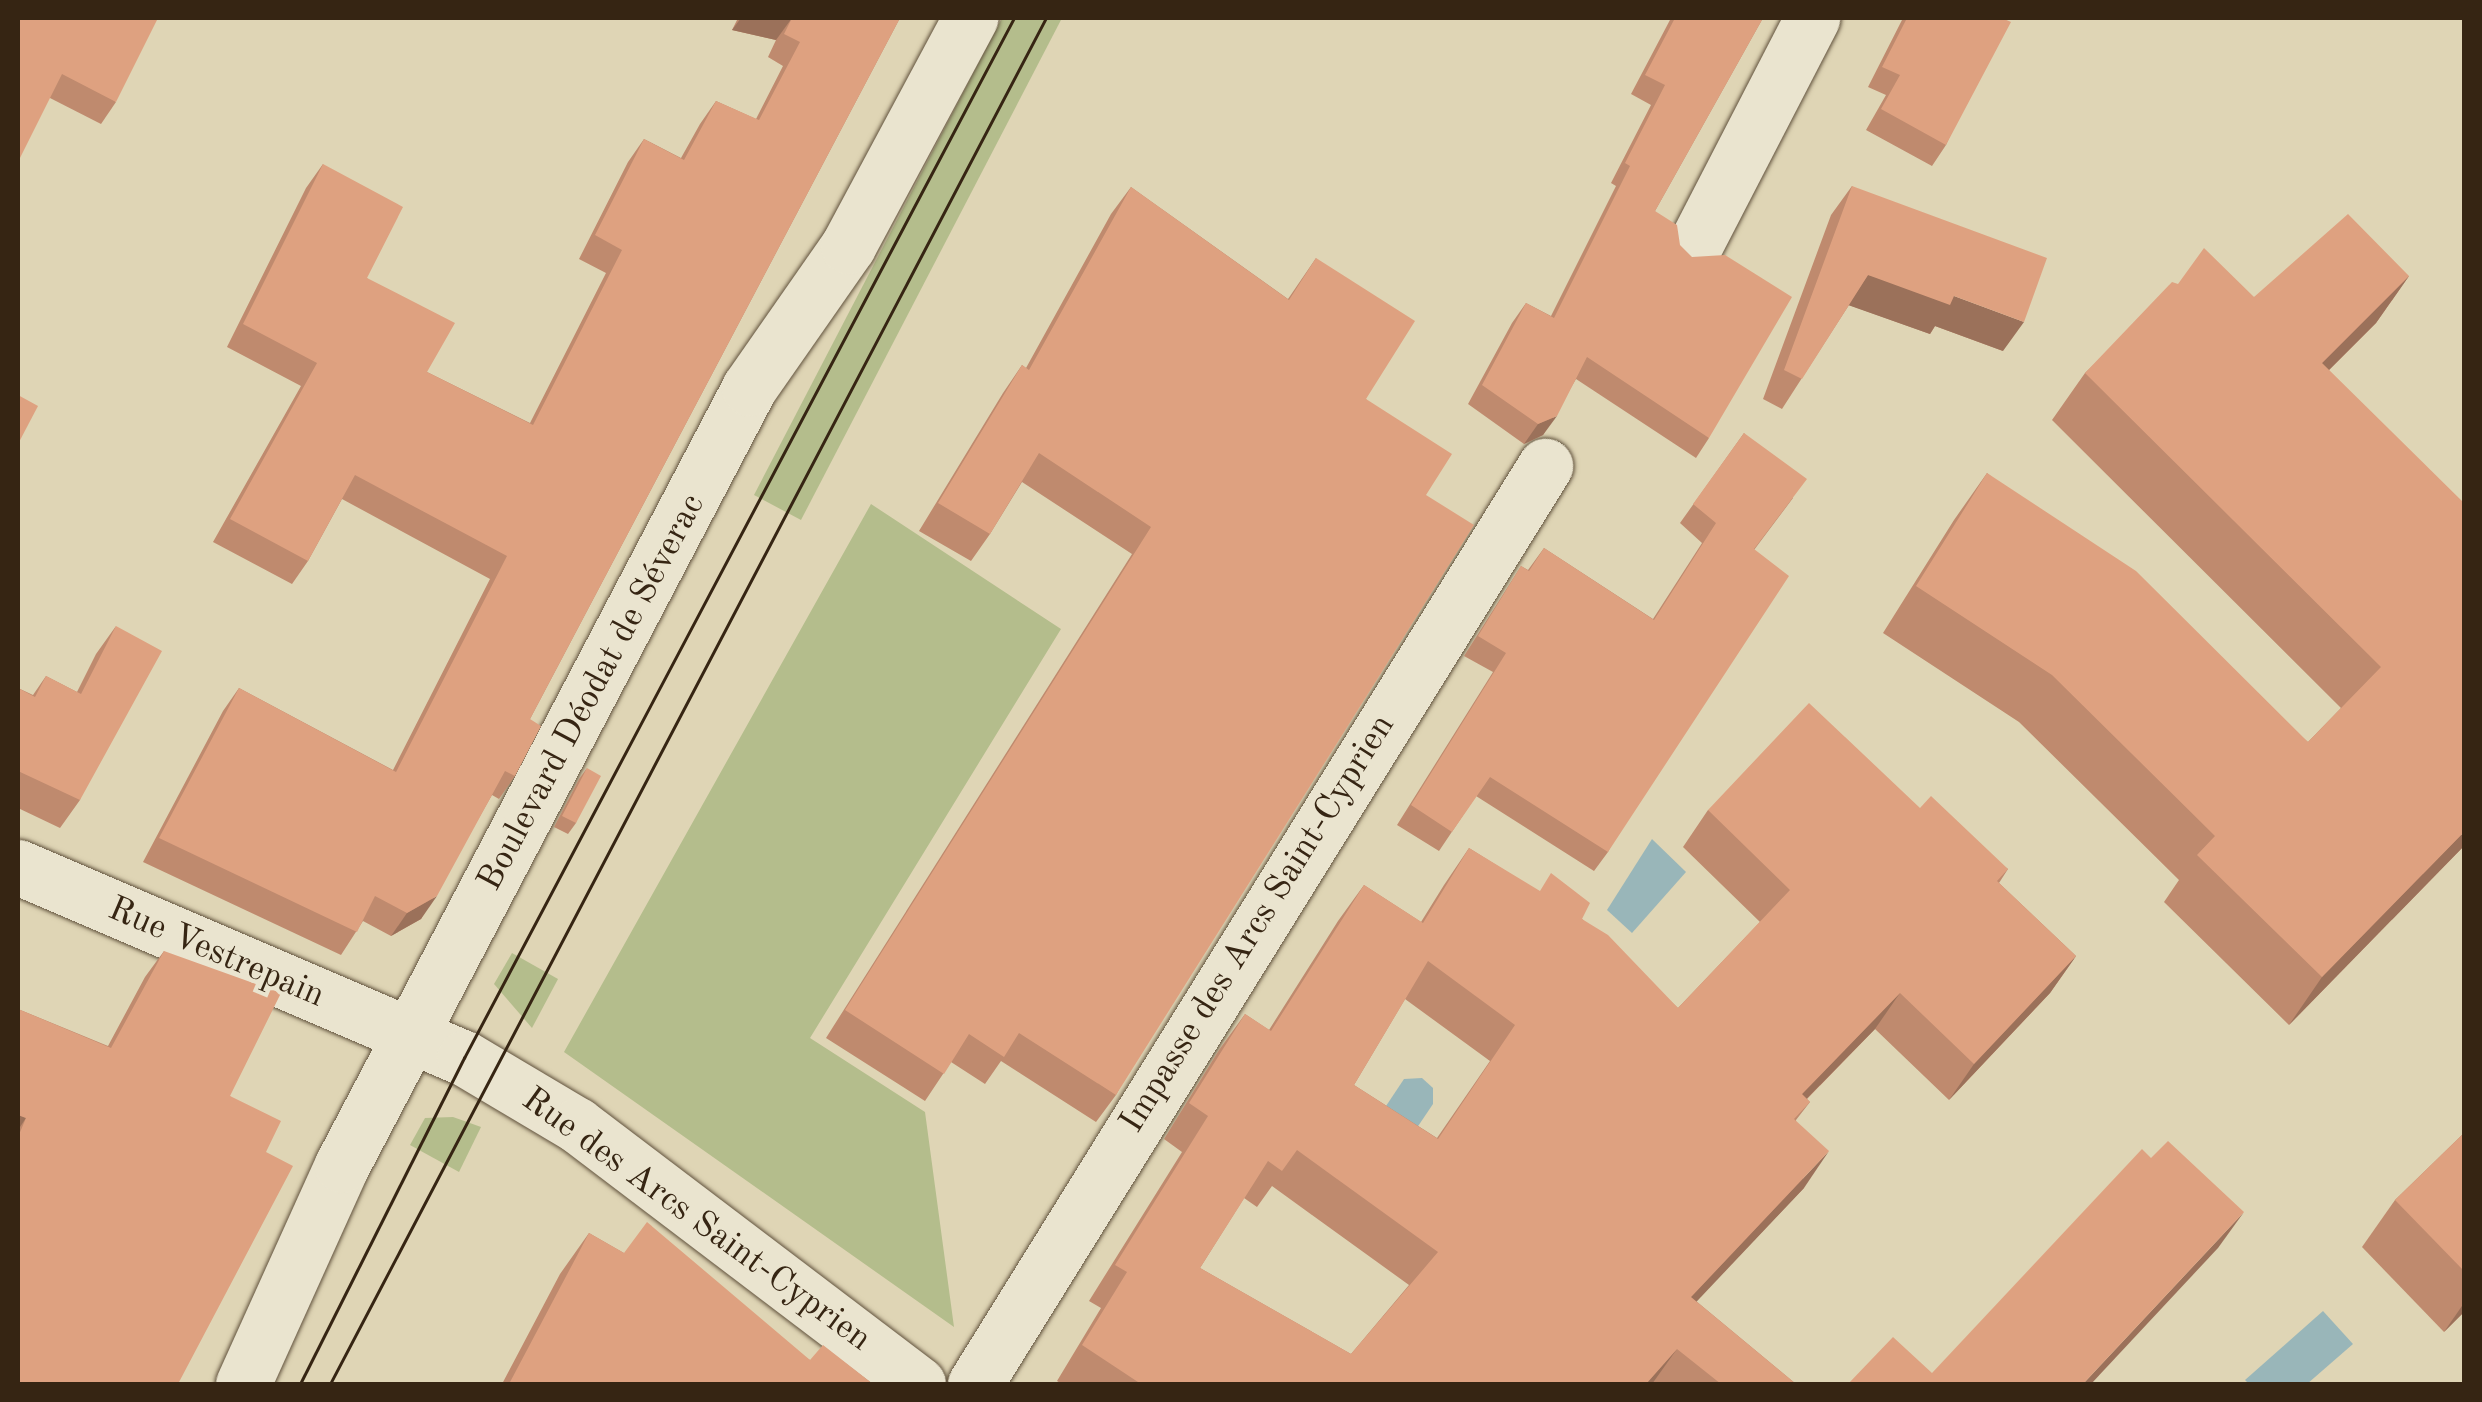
<!DOCTYPE html>
<html>
<head>
<meta charset="utf-8">
<style>
  body { margin:0 }
  #map { position:relative; width:2482px; height:1402px; overflow:hidden; background:#dfd5b5; font-family:"Old Standard TT",serif }
  div>[style] { position:absolute }
  .green>* { inset:0; background:#b4bd8c }
  .water>* { inset:0; background:#99b6b9 }
  .roads { filter:drop-shadow(0 0 2px #60513c) drop-shadow(0 0 2px #60513c) }
  .minor>* { height:55px; margin:-27.5px; padding:0 27.5px; transform-origin:27.5px; border-radius:27.5px; background:#eae4cf }
  .tertiary>* { height:55px; margin:-27.5px; padding:0 27.5px; transform-origin:27.5px; border-radius:27.5px; background:#eae4cf }
  .secondary>* { height:55px; margin:-27.5px; padding:0 27.5px; transform-origin:27.5px; border-radius:27.5px; background:#eae4cf }
  .tram>* { height:2.5px; margin:-1.25px; padding:0 1.25px; transform-origin:1.25px; border-radius:1.25px; background:#362513 }
  .wall>* { inset:0; background:#bf8a6e }
  .shaded-wall>* { inset:0; background:#9b715a }
  .building>* { inset:0; background:#dea180 }
  span { translate:-50% -50%; white-space:nowrap; text-align:center; line-height:1.15; -webkit-text-stroke:8px #eae4cf; paint-order:stroke }
  .street-label { font-size:35px; color:#362513 }
  .frame { position:absolute; inset:0; border:20px solid #362513; pointer-events:none }
</style>
</head>
<body>
<div id="map">
  <div class="green">
    <i style="clip-path:polygon(1002px 18px,1062px 18px,801px 520px,754px 495px)"></i>
    <i style="clip-path:polygon(871px 504px,1061px 629px,810px 1038px,925px 1112px,954px 1327px,564px 1052px)"></i>
    <i style="clip-path:polygon(512px 953px,558px 979px,532px 1028px,494px 984px)"></i>
    <i style="clip-path:polygon(453px 1117px,481px 1127px,459px 1172px,410px 1145px,425px 1118px)"></i>
  </div>
  <div class="water">
    <i style="clip-path:polygon(1652px 839px,1686px 872px,1632px 933px,1607px 910px)"></i>
    <i style="clip-path:polygon(1422px 1078px,1433px 1088px,1433px 1104px,1406px 1144px,1378px 1118px,1404px 1079px)"></i>
    <i style="clip-path:polygon(2323px 1311px,2353px 1344px,2307px 1384px,2249px 1384px,2245px 1380px)"></i>
  </div>
  <div class="roads">
    <div class="minor">
      <i style="left:1693px;top:249px;width:260px;rotate:-62.7deg"></i>
      <i style="left:975px;top:1384px;width:1081px;rotate:-58.16deg"></i>
    </div>
    <div class="tertiary">
      <i style="left:18px;top:867px;width:485px;rotate:23.2deg"></i>
      <i style="left:464px;top:1058px;width:131px;rotate:30.7deg"></i>
      <i style="left:577px;top:1125px;width:428px;rotate:37.2deg"></i>
    </div>
    <div class="secondary">
      <i style="left:243px;top:1384px;width:240px;rotate:-65.7deg"></i>
      <i style="left:342px;top:1165px;width:877px;rotate:-62.35deg"></i>
      <i style="left:749px;top:388px;width:173px;rotate:-55.1deg"></i>
      <i style="left:848px;top:246px;width:259px;rotate:-61.8deg"></i>
    </div>
  </div>
  <div class="tram">
    <i style="left:300px;top:1384px;width:365px;rotate:-63.3deg"></i>
    <i style="left:464px;top:1058px;width:1176px;rotate:-62.13deg"></i>
    <i style="left:330px;top:1384px;width:1542px;rotate:-62.34deg"></i>
  </div>
  <div class="wall">
    <i style="clip-path:polygon(18px 18px,116px 102px,101px 124px,50px 98px)"></i>
    <i style="clip-path:polygon(738px 18px,900px 18px,530px 719px,515px 776px,499px 799px,492px 795px,421px 919px,391px 936px,363px 921px,341px 955px,143px 862px,223px 711px,239px 688px,393px 770px,490px 579px,342px 499px,308px 561px,292px 584px,213px 542px,301px 386px,227px 347px,306px 188px,323px 164px,367px 278px,427px 372px,530px 423px,606px 273px,579px 259px,628px 162px,644px 139px,681px 158px,700px 124px,716px 101px,756px 119px,783px 66px,768px 57px,776px 40px,732px 30px)"></i>
    <i style="clip-path:polygon(1671px 18px,1763px 18px,1655px 211px,1709px 438px,1696px 458px,1576px 379px,1543px 435px,1524px 444px,1468px 404px,1512px 323px,1526px 303px,1551px 316px,1616px 186px,1611px 183px,1651px 105px,1631px 94px)"></i>
    <i style="clip-path:polygon(1903px 18px,2002px 18px,1946px 145px,1932px 166px,1866px 130px,1886px 95px,1868px 87px)"></i>
    <i style="clip-path:polygon(1852px 186px,2003px 351px,1935px 326px,1930px 334px,1849px 305px,1782px 409px,1763px 399px,1831px 215px)"></i>
    <i style="clip-path:polygon(1131px 187px,1288px 299px,1316px 258px,1366px 399px,1426px 495px,1116px 1095px,1096px 1122px,1001px 1061px,985px 1084px,951px 1062px,925px 1101px,826px 1038px,1132px 554px,1022px 482px,990px 534px,971px 561px,919px 531px,1003px 393px,1022px 365px,1026px 368px,1111px 214px)"></i>
    <i style="clip-path:polygon(2409px 276px,2376px 323px,2329px 370px,2464px 846px,2289px 1025px,2164px 902px,2179px 880px,2019px 722px,1883px 633px,1954px 520px,1987px 473px,2308px 742px,2341px 708px,2052px 420px,2085px 373px,2178px 284px,2254px 297px)"></i>
    <i style="clip-path:polygon(1744px 433px,1793px 498px,1754px 550px,1608px 852px,1594px 871px,1476px 796px,1439px 851px,1397px 825px,1493px 672px,1464px 656px,1521px 566px,1528px 570px,1544px 548px,1653px 619px,1702px 543px,1680px 523px)"></i>
    <i style="clip-path:polygon(116px 626px,80px 800px,60px 828px,18px 808px,18px 688px,33px 695px,46px 676px,77px 692px,96px 654px)"></i>
    <i style="clip-path:polygon(587px 768px,576px 823px,568px 834px,554px 827px,579px 779px)"></i>
    <i style="clip-path:polygon(evenodd,1920px 808px,2008px 869px,1999px 883px,2076px 956px,2050px 993px,1949px 1100px,1875px 1029px,1807px 1099px,1810px 1102px,1796px 1120px,1804px 1188px,1696px 1301px,1796px 1384px,1062px 1384px,1057px 1381px,1101px 1308px,1089px 1301px,1182px 1152px,1164px 1139px,1219px 1050px,1245px 1014px,1269px 1030px,1338px 921px,1364px 885px,1421px 922px,1444px 885px,1469px 848px,1582px 919px,1678px 1008px,1760px 922px,1683px 847px,1708px 810px,1920px 808px,1405px 999px,1490px 1061px,1437px 1138px,1354px 1085px,1405px 999px,1920px 808px,1272px 1186px,1409px 1285px,1351px 1354px,1200px 1268px,1244px 1198px,1257px 1207px,1272px 1186px)"></i>
    <i style="clip-path:polygon(164px 951px,230px 1096px,266px 1152px,18px 1384px,18px 1009px,108px 1046px,145px 977px)"></i>
    <i style="clip-path:polygon(2464px 1133px,2464px 1312px,2444px 1332px,2362px 1247px,2395px 1200px)"></i>
    <i style="clip-path:polygon(589px 1233px,810px 1360px,873px 1384px,502px 1384px,560px 1274px)"></i>
  </div>
  <div class="shaded-wall">
    <i style="clip-path:polygon(741px 18px,792px 18px,776px 40px,732px 30px)"></i>
    <i style="clip-path:polygon(1868px 275px,1954px 296px,2024px 322px,2003px 351px,1935px 326px,1930px 334px,1848px 305px)"></i>
    <i style="clip-path:polygon(2409px 276px,2376px 323px,2289px 410px,2322px 363px)"></i>
    <i style="clip-path:polygon(1557px 416px,1543px 435px,1524px 444px,1538px 424px)"></i>
    <i style="clip-path:polygon(2464px 832px,2464px 846px,2289px 1025px,2322px 977px)"></i>
    <i style="clip-path:polygon(437px 896px,421px 919px,391px 936px,407px 913px)"></i>
    <i style="clip-path:polygon(2076px 956px,2050px 993px,1949px 1100px,1974px 1064px)"></i>
    <i style="clip-path:polygon(1900px 993px,1875px 1029px,1776px 1130px,1802px 1094px)"></i>
    <i style="clip-path:polygon(18px 1115px,26px 1118px,18px 1130px)"></i>
    <i style="clip-path:polygon(1829px 1151px,1804px 1188px,1666px 1334px,1691px 1297px)"></i>
    <i style="clip-path:polygon(2244px 1212px,2218px 1248px,2091px 1384px,2083px 1384px)"></i>
    <i style="clip-path:polygon(2464px 1303px,2464px 1312px,2444px 1332px)"></i>
    <i style="clip-path:polygon(1677px 1349px,1652px 1384px,1646px 1384px)"></i>
  </div>
  <div class="building">
    <i style="clip-path:polygon(18px 18px,158px 18px,116px 102px,62px 74px,18px 162px)"></i>
    <i style="clip-path:polygon(792px 18px,900px 18px,530px 719px,541px 726px,515px 776px,505px 771px,437px 896px,407px 913px,375px 896px,357px 932px,159px 838px,239px 688px,396px 772px,507px 556px,355px 475px,308px 561px,230px 519px,317px 363px,243px 324px,323px 164px,403px 207px,367px 278px,455px 323px,427px 372px,533px 425px,622px 250px,595px 235px,644px 139px,684px 160px,716px 101px,759px 120px,800px 42px,784px 34px)"></i>
    <i style="clip-path:polygon(1675px 18px,1763px 18px,1655px 211px,1677px 225px,1680px 245px,1692px 257px,1725px 255px,1792px 297px,1709px 438px,1587px 357px,1557px 416px,1538px 424px,1482px 385px,1526px 303px,1554px 318px,1630px 166px,1625px 163px,1665px 85px,1645px 75px)"></i>
    <i style="clip-path:polygon(1907px 18px,2002px 18px,2011px 22px,1946px 145px,1881px 109px,1900px 75px,1882px 67px)"></i>
    <i style="clip-path:polygon(1852px 186px,2047px 258px,2024px 322px,1954px 296px,1950px 305px,1868px 275px,1802px 379px,1784px 370px)"></i>
    <i style="clip-path:polygon(1131px 187px,1289px 300px,1316px 258px,1415px 321px,1366px 399px,1452px 454px,1426px 495px,1474px 525px,1116px 1095px,1019px 1033px,1004px 1057px,969px 1034px,944px 1074px,845px 1010px,1151px 527px,1039px 453px,990px 534px,938px 503px,1022px 365px,1029px 370px)"></i>
    <i style="clip-path:polygon(2348px 214px,2409px 276px,2322px 363px,2464px 503px,2464px 832px,2322px 977px,2197px 855px,2215px 836px,2052px 675px,1916px 586px,1987px 473px,2136px 571px,2308px 742px,2381px 667px,2085px 373px,2172px 282px,2178px 284px,2204px 248px,2254px 297px)"></i>
    <i style="clip-path:polygon(18px 395px,38px 406px,18px 444px)"></i>
    <i style="clip-path:polygon(1744px 433px,1807px 479px,1754px 549px,1789px 576px,1608px 852px,1490px 777px,1452px 832px,1411px 805px,1506px 653px,1478px 636px,1521px 566px,1529px 571px,1544px 548px,1654px 620px,1716px 523px,1693px 504px)"></i>
    <i style="clip-path:polygon(116px 626px,162px 651px,80px 800px,18px 771px,18px 688px,35px 697px,46px 676px,81px 694px)"></i>
    <i style="clip-path:polygon(evenodd,1809px 703px,1920px 808px,1931px 796px,2008px 869px,1997px 881px,2076px 956px,1974px 1064px,1900px 993px,1802px 1094px,1810px 1102px,1794px 1119px,1829px 1151px,1691px 1297px,1796px 1384px,1721px 1384px,1677px 1349px,1646px 1384px,1141px 1384px,1082px 1345px,1127px 1272px,1115px 1265px,1208px 1116px,1189px 1103px,1245px 1014px,1271px 1031px,1364px 885px,1423px 923px,1469px 848px,1540px 891px,1551px 873px,1590px 903px,1582px 919px,1608px 935px,1678px 1008px,1790px 890px,1708px 810px,1809px 703px,1428px 961px,1515px 1025px,1438px 1139px,1354px 1085px,1428px 961px,1809px 703px,1297px 1150px,1438px 1252px,1351px 1354px,1200px 1268px,1268px 1161px,1282px 1171px,1297px 1150px)"></i>
    <i style="clip-path:polygon(587px 768px,601px 776px,576px 823px,562px 816px)"></i>
    <i style="clip-path:polygon(164px 951px,281px 993px,230px 1096px,281px 1121px,266px 1152px,293px 1166px,178px 1384px,18px 1384px,18px 1137px,26px 1118px,18px 1115px,18px 1095px,19px 1092px,18px 1091px,18px 1009px,111px 1048px)"></i>
    <i style="clip-path:polygon(2464px 1133px,2464px 1271px,2395px 1200px)"></i>
    <i style="clip-path:polygon(2168px 1141px,2244px 1212px,2083px 1384px,1848px 1384px,1893px 1337px,1932px 1373px,2142px 1149px,2151px 1158px)"></i>
    <i style="clip-path:polygon(647px 1222px,810px 1360px,823px 1345px,873px 1384px,509px 1384px,589px 1233px,624px 1253px)"></i>
  </div>
  <div class="street-label">
    <span style="left:592px;top:693px;rotate:-62deg">Boulevard Déodat de Séverac</span>
    <span style="left:1258px;top:924px;rotate:-58deg">Impasse des Arcs Saint-Cyprien</span>
    <span style="left:216px;top:953px;rotate:23deg">Rue Vestrepain</span>
    <span style="left:696px;top:1220px;rotate:36deg">Rue des Arcs Saint-Cyprien</span>
  </div>
  <div class="frame"></div>
</div>
</body>
</html>
